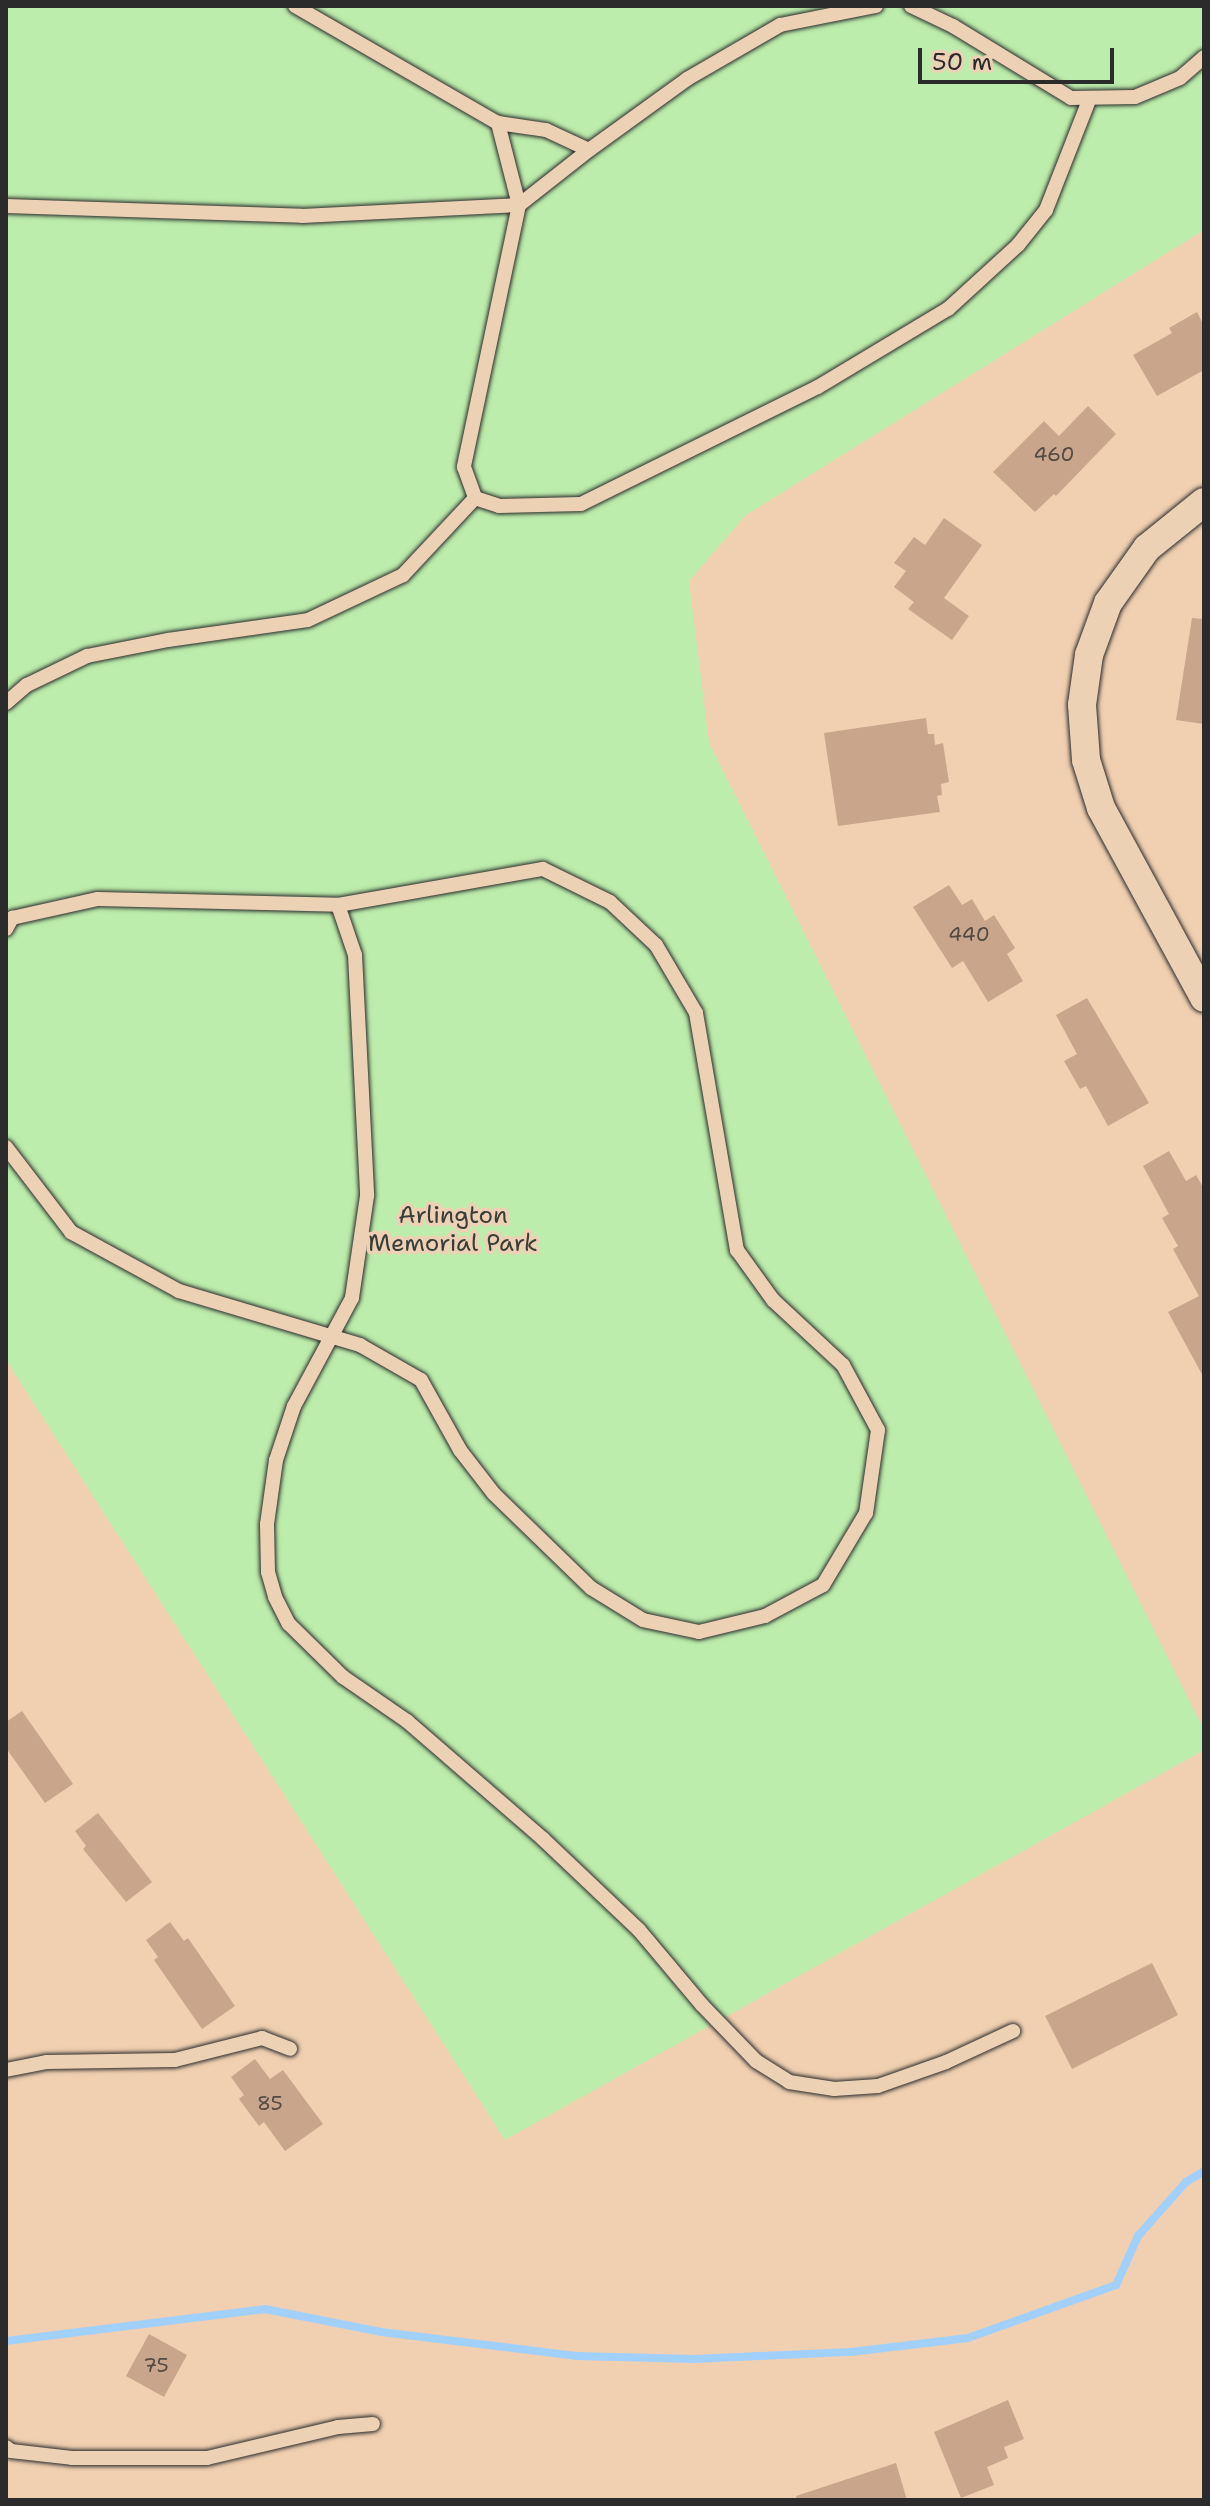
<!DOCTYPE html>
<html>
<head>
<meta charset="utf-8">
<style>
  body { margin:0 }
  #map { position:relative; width:1210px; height:2506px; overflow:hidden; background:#f1d0b1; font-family:"Shantell Sans",sans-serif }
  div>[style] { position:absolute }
  .green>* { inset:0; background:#bcedac }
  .stream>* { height:8px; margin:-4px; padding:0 4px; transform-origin:4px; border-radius:4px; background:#a1d0fd }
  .building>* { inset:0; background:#c8a58b }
  .roads { filter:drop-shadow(0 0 2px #2b2b2b) drop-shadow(0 0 2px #2b2b2b) }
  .lane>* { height:14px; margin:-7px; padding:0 7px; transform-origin:7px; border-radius:7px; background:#edd1b4 }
  .street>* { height:28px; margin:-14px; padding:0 14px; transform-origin:14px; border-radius:14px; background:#edd1b4 }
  span { translate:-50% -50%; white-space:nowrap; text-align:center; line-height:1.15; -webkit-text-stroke:7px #edd1b4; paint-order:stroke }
  .number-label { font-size:20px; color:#524a43 }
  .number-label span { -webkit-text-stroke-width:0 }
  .park-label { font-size:24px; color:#3a3e38 }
  .frame { position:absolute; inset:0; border:8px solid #2b2b2b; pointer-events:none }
  .scale { position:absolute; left:918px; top:48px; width:196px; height:36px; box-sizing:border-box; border:4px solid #2b2b2b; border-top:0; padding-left:10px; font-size:24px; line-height:28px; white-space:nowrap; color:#2b2b2b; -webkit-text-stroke:6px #edd1b4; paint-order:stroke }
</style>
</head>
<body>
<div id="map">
  <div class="green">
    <i style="clip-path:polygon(6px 6px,1204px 6px,1204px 230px,746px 515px,689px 581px,709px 743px,1204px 1730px,1204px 1750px,505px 2140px,6px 1360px)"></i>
  </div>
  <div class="stream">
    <i style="left:6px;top:2341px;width:261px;rotate:-7deg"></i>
    <i style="left:265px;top:2309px;width:118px;rotate:11.2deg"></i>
    <i style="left:381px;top:2332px;width:196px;rotate:7deg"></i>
    <i style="left:576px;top:2356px;width:118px;rotate:1.5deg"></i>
    <i style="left:694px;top:2359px;width:157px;rotate:-2.6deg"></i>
    <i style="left:851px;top:2352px;width:118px;rotate:-6.8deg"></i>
    <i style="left:968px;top:2338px;width:157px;rotate:-19.7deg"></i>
    <i style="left:1116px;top:2285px;width:54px;rotate:-65.8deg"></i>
    <i style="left:1138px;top:2236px;width:72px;rotate:-48.4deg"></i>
    <i style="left:1186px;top:2182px;width:21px;rotate:-31deg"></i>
  </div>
  <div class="building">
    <i style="clip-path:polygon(1197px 312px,1204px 326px,1204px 370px,1157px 396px,1133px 355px,1172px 333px,1169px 328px)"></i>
    <i style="clip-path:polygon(1088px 406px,1116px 434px,1056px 496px,1054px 494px,1035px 512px,993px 472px,1044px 421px,1059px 436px)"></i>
    <i style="clip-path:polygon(944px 518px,982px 545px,944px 598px,969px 616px,952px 640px,908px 609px,914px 602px,894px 587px,906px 571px,894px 563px,914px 537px,925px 545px)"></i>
    <i style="clip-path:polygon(1192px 618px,1204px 619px,1204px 724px,1176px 720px)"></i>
    <i style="clip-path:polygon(926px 718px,928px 734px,934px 734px,935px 745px,943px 743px,949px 782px,941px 784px,942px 795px,937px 796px,940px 812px,838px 826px,824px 733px)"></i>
    <i style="clip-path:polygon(949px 885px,962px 905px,972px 899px,985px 921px,994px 915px,1015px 948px,1007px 954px,1023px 981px,988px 1002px,963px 961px,952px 968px,913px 907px)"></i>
    <i style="clip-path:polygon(1087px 998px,1149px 1103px,1108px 1126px,1086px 1086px,1080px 1089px,1064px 1061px,1077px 1054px,1056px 1015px)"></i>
    <i style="clip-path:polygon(1169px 1151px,1186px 1181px,1196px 1175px,1204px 1189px,1204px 1378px,1168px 1312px,1199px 1296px,1173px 1249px,1178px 1246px,1162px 1218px,1169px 1214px,1143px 1166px)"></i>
    <i style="clip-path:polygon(22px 1711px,73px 1784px,45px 1803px,6px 1748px,6px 1722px)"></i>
    <i style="clip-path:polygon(98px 1813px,152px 1882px,126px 1902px,83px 1849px,86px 1846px,75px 1831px)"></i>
    <i style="clip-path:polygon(170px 1922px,184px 1941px,188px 1938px,235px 2006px,202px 2029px,154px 1960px,158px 1957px,146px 1940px)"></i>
    <i style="clip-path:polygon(1152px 1963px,1178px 2015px,1072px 2069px,1045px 2016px)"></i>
    <i style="clip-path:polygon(255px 2059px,270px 2079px,283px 2070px,323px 2124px,285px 2151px,264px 2122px,259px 2126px,239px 2099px,244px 2095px,231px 2077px)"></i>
    <i style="clip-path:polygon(149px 2334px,187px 2355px,164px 2397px,126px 2376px)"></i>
    <i style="clip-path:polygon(1008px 2400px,1024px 2439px,1004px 2447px,1008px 2458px,987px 2467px,994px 2485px,961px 2498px,934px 2432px)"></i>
    <i style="clip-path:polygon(896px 2463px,907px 2500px,797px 2500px,796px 2496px)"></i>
  </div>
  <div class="roads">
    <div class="lane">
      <i style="left:295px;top:6px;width:234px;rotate:30deg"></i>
      <i style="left:498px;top:123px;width:49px;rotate:8.3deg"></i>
      <i style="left:546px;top:130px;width:47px;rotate:24.9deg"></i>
      <i style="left:589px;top:150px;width:121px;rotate:-35.9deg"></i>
      <i style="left:687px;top:79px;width:108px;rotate:-30.1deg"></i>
      <i style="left:780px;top:25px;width:98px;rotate:-11.2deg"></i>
      <i style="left:911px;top:6px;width:47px;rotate:25.5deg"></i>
      <i style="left:953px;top:26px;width:138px;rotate:31.4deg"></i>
      <i style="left:1071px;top:98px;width:64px;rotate:-0.9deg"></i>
      <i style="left:1135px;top:97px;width:49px;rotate:-22.9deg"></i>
      <i style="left:1180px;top:78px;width:32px;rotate:-41deg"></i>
      <i style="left:589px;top:150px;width:89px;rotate:141.8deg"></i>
      <i style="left:519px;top:205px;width:268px;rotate:101.9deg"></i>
      <i style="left:464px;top:467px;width:33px;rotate:70deg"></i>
      <i style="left:475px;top:498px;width:25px;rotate:18deg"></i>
      <i style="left:499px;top:506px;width:82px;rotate:-1.4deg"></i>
      <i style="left:581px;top:504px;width:264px;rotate:-26.3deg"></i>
      <i style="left:818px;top:387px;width:152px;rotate:-31deg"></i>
      <i style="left:948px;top:309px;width:95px;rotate:-42.4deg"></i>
      <i style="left:1018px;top:245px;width:45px;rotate:-51.3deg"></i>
      <i style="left:1046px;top:210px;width:120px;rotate:-68.6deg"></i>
      <i style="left:6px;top:206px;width:296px;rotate:1.9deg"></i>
      <i style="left:302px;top:216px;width:217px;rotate:-2.9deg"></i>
      <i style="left:519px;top:205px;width:85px;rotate:-104.4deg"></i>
      <i style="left:6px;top:703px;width:28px;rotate:-41deg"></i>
      <i style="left:27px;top:685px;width:67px;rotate:-25.8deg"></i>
      <i style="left:87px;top:656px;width:83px;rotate:-11.2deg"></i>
      <i style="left:168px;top:640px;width:141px;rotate:-8.1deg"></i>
      <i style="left:308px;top:620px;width:105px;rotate:-25.3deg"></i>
      <i style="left:403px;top:575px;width:105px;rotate:-46.9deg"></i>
      <i style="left:338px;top:905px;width:53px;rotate:71.2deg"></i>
      <i style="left:355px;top:955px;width:241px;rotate:87.1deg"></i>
      <i style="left:367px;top:1196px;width:103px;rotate:98.4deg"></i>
      <i style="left:352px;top:1298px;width:123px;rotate:118.2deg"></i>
      <i style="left:294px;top:1406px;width:57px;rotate:108.4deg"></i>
      <i style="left:276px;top:1460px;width:65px;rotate:98deg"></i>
      <i style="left:267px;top:1524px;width:48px;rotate:88.8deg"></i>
      <i style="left:268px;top:1572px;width:26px;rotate:74deg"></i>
      <i style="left:275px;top:1597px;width:30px;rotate:63deg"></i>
      <i style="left:289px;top:1624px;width:76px;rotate:44.5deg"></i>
      <i style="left:343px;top:1677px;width:78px;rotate:34.5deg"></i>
      <i style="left:407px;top:1721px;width:180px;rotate:40.9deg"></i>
      <i style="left:543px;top:1839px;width:132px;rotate:43.5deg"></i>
      <i style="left:639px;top:1930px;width:98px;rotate:50deg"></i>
      <i style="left:702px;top:2005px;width:78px;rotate:46deg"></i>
      <i style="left:756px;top:2061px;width:39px;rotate:32deg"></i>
      <i style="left:789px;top:2082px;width:46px;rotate:8.8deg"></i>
      <i style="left:834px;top:2089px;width:44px;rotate:-3.9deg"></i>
      <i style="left:878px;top:2086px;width:72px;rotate:-19.4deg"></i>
      <i style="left:946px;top:2062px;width:74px;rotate:-24.8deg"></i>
      <i style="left:6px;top:929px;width:13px;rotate:-61deg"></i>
      <i style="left:12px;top:918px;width:88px;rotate:-12.5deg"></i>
      <i style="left:98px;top:899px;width:240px;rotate:1.4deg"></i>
      <i style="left:338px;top:905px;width:208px;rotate:-10deg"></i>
      <i style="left:543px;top:869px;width:75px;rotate:26.2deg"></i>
      <i style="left:610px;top:902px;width:63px;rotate:43.1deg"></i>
      <i style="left:656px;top:945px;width:79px;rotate:59.5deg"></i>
      <i style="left:696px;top:1013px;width:241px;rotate:80.2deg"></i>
      <i style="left:737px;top:1250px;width:62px;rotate:54.2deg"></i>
      <i style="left:773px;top:1300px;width:96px;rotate:42.9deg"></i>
      <i style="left:843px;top:1365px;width:74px;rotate:61.7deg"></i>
      <i style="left:878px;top:1430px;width:84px;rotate:98.2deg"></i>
      <i style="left:866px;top:1513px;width:84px;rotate:120.8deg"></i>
      <i style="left:823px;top:1585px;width:66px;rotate:151.9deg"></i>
      <i style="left:765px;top:1616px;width:68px;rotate:166.4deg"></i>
      <i style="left:699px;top:1632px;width:57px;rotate:-167.9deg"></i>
      <i style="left:643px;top:1620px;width:61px;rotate:-148.4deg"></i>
      <i style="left:591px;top:1588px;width:135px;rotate:-135.9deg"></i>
      <i style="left:494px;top:1494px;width:56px;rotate:-127.7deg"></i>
      <i style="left:460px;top:1450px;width:80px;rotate:-119.1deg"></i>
      <i style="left:421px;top:1380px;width:70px;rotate:-150.2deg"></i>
      <i style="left:360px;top:1345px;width:189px;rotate:-163.4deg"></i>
      <i style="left:179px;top:1291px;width:123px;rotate:-151.4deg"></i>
      <i style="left:71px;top:1232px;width:107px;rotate:-127.4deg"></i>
      <i style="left:6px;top:2070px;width:42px;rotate:-11deg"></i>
      <i style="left:47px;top:2062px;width:128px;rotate:-0.9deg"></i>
      <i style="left:175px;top:2060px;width:90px;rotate:-14.2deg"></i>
      <i style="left:262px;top:2038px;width:30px;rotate:21deg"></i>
      <i style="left:6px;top:2447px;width:6px;rotate:39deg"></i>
      <i style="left:11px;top:2451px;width:61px;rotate:6.5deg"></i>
      <i style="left:72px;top:2458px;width:135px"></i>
      <i style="left:207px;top:2458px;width:135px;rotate:-13.3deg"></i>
      <i style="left:338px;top:2427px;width:35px;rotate:-5deg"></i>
    </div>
    <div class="street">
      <i style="left:1204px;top:502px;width:73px;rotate:141.1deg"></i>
      <i style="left:1147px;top:548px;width:67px;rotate:125.3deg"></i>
      <i style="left:1108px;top:603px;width:55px;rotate:110.1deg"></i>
      <i style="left:1089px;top:655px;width:50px;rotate:98deg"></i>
      <i style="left:1082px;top:705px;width:55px;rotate:85.8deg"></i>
      <i style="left:1086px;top:760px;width:50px;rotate:72.6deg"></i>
      <i style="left:1101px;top:808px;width:216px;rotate:61.5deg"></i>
    </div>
  </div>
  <div class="number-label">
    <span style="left:1054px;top:454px">460</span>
    <span style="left:969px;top:934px">440</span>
    <span style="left:270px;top:2103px">85</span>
    <span style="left:156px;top:2365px">75</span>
  </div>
  <div class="park-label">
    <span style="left:453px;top:1230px">Arlington<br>Memorial Park</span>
  </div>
  <div class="frame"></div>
  <div class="scale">50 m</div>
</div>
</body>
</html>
